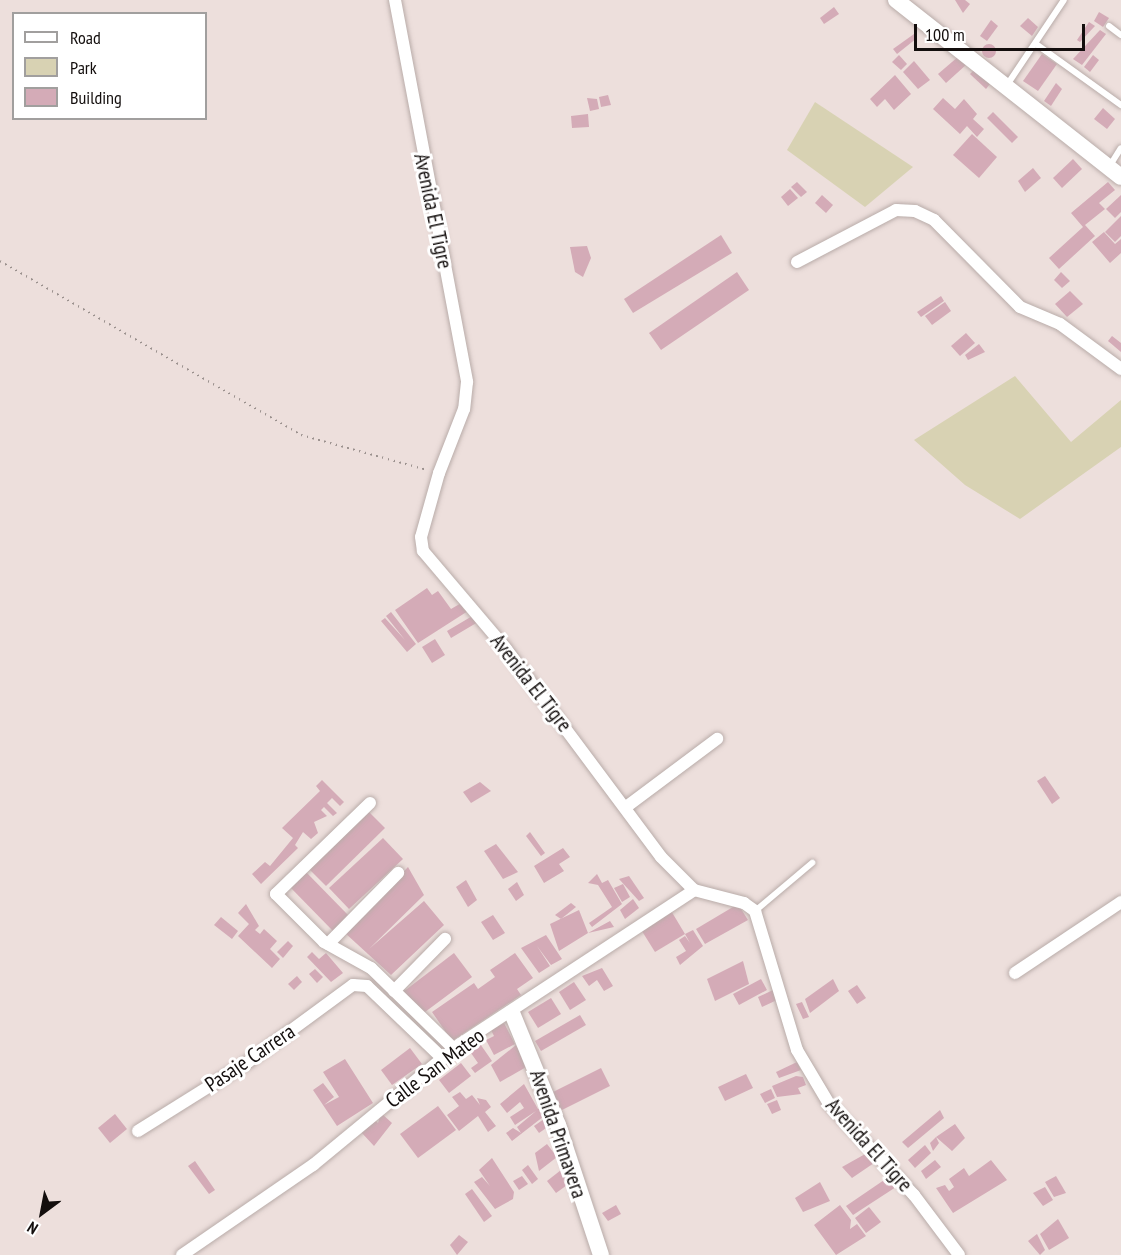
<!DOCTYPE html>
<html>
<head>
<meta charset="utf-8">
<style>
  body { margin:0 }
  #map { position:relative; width:1121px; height:1255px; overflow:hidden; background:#eddfdc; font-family:"PT Sans Narrow",sans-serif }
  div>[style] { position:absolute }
  .green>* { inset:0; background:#d8d2b3 }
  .building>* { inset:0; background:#d4abb7 }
  .round { border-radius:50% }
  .path>* { height:2px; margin-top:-1px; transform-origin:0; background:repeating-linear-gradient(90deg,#9b918e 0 1.5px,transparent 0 6px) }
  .roads { filter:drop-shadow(0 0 2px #b9aca9) drop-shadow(0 0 2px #b9aca9) }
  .lane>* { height:6px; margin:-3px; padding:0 3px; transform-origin:3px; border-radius:3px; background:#fff }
  .street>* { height:12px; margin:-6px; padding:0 6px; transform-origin:6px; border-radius:6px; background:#fff }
  .secondary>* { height:16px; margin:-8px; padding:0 8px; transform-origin:8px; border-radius:8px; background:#fff }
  span { translate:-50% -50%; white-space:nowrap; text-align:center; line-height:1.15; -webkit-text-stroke:6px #fff; paint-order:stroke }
  .street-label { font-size:21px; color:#130e0d }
  .legend { position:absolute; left:12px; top:12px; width:195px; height:108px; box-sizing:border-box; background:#fff; border:2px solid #a19f9e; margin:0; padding:8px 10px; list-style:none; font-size:18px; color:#130e0d }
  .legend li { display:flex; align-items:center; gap:12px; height:30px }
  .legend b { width:30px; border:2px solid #a19f9e }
  .north { position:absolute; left:12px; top:1183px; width:60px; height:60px; -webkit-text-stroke:4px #fff; paint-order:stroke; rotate:212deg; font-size:16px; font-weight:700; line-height:24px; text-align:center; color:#130e0d }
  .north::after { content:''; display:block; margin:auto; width:21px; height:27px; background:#130e0d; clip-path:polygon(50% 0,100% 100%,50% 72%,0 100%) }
  .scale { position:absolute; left:914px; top:24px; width:171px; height:27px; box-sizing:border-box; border:3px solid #130e0d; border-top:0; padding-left:8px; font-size:18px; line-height:21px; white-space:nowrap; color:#130e0d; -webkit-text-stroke:4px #fff; paint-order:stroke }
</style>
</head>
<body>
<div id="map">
  <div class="green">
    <i style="clip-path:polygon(815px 102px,913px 167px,865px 207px,787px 150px)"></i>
    <i style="clip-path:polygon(1015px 376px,1071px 442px,1121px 400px,1121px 447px,1020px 519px,965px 485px,914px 440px)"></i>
  </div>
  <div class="building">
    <i style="clip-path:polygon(955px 0,965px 0,970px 4px,963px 13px)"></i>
    <i style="clip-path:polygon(834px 7px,839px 14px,824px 24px,820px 18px)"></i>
    <i style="clip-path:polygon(1099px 12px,1109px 18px,1103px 27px,1094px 21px)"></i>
    <i style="clip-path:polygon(1028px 18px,1038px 27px,1032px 36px,1020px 26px)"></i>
    <i style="clip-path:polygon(991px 20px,998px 26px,987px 41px,980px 36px)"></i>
    <i style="clip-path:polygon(1089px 22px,1095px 26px,1080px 42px,1077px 40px)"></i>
    <i style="clip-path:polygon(1100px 30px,1106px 34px,1082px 65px,1073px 59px)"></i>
    <i style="clip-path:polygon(914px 34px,917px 38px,897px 54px,893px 49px)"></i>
    <i class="round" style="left:982px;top:44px;width:14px;height:14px"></i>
    <i style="clip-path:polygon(1042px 54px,1057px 64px,1038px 91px,1023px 81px)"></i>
    <i style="clip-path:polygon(899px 55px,907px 64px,901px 70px,892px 62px)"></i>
    <i style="clip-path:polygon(1093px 55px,1099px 60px,1090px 72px,1084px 67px)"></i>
    <i style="clip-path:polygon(959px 56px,967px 64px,946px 83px,938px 74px)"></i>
    <i style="clip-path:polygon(914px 61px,930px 80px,918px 89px,903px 72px)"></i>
    <i style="clip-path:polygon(975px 69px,990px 84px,986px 89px,970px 74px)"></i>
    <i style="clip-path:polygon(895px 75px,911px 94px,894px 110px,885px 99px,877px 107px,870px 99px)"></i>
    <i style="clip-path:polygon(1056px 83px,1062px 89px,1051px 106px,1044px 101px)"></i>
    <i style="clip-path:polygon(608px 95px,611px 105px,601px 107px,599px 97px)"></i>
    <i style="clip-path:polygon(587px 98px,597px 99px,599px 109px,590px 111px)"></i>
    <i style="clip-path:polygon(943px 98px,955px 109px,964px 99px,977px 114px,973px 119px,984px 129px,977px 137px,967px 126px,960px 134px,933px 109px)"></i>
    <i style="clip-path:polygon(1103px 108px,1115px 119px,1107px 129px,1094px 119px)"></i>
    <i style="clip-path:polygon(993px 112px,1018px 137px,1012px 143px,987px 118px)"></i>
    <i style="clip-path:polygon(588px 114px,589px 127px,572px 128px,571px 116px)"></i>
    <i style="clip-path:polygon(972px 134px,997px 157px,979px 178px,953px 155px)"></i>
    <i style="clip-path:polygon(1073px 159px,1082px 169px,1062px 188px,1053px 178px)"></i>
    <i style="clip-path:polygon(1033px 168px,1041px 178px,1025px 192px,1018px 181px)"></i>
    <i style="clip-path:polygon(797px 182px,807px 192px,801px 197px,791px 187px)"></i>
    <i style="clip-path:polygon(1108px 182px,1115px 190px,1099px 203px,1105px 209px,1085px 225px,1095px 236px,1059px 269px,1049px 258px,1083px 227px,1071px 213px)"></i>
    <i style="clip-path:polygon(790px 189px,798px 198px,788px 206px,781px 197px)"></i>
    <i style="clip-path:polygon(822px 195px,833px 205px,826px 213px,815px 203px)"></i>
    <i style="clip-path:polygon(1121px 195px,1121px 212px,1115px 218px,1106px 209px)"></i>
    <i style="clip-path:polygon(1121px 216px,1121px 236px,1115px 242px,1105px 232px)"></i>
    <i style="clip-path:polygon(1104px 232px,1115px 244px,1121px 239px,1121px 253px,1110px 263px,1092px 242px)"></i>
    <i style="clip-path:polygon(721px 235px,732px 253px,633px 313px,624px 299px)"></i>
    <i style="clip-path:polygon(587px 246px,591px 258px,583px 277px,575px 272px,570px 247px)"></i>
    <i style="clip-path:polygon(737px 272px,749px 290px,661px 350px,649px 333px)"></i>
    <i style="clip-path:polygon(1061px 272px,1070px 281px,1062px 288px,1054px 280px)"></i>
    <i style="clip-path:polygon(1070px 291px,1083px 304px,1067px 317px,1055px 304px)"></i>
    <i style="clip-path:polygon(941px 296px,944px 301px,921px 317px,917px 312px)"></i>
    <i style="clip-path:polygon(945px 302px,951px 311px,932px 325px,925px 316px)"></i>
    <i style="clip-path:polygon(966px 333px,975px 343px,960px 356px,951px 346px)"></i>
    <i style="clip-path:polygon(1112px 336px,1121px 343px,1121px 352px,1108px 341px)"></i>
    <i style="clip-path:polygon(979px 344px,985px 352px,968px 360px,965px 355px)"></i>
    <i style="clip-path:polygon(427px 588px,432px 595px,438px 591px,451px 609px,463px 602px,468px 611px,418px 643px,395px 610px)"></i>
    <i style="clip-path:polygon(391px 612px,416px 644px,407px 652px,381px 621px,385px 618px,405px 640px,386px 616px)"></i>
    <i style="clip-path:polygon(474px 615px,478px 622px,451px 638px,447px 631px)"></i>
    <i style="clip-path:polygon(435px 639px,445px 655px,432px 663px,422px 647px)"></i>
    <i style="clip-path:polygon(1045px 776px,1060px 798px,1052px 804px,1037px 781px)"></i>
    <i style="clip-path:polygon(322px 780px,344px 802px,340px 806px,332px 798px,327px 803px,337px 813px,333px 816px,324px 807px,321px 810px,327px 816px,314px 822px,318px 833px,311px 839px,303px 832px,295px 845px,298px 848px,261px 884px,252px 874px,265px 862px,270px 866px,293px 838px,282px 828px,320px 791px,316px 786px)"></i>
    <i style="clip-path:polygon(480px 782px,491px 791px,471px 803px,463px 792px)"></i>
    <i style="clip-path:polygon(368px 811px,385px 828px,326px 886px,308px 868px)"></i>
    <i style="clip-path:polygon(530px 832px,545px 853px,541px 856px,526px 836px)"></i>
    <i style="clip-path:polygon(383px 838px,403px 859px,349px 909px,329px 888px)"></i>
    <i style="clip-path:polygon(496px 844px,518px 872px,503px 879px,484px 851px)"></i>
    <i style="clip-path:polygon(563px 848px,570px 857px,559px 864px,564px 871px,544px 883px,534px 866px)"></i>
    <i style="clip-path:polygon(408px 867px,424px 895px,369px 949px,424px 901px,444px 925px,391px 975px,345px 933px)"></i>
    <i style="clip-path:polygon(305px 871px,349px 916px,333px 931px,289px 886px)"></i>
    <i style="clip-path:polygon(597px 874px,602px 883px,608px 880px,622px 904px,592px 927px,589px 923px,612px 907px,598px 885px,588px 883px)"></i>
    <i style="clip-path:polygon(629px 876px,644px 898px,639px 901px,619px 879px)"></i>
    <i style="clip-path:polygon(466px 880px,477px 900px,468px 907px,456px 887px)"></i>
    <i style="clip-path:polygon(517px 882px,524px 895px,516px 901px,508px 889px)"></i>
    <i style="clip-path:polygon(623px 884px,630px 897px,622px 902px,614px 888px)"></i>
    <i style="clip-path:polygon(633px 899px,639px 908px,625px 919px,620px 910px)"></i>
    <i style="clip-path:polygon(571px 903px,576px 907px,561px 919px,555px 915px)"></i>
    <i style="clip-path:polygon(246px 904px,259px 926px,255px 930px,260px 934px,264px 929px,277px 941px,270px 949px,280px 959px,272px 968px,238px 936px,249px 924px,238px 913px)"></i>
    <i style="clip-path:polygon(738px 904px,748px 920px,705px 944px,696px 929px)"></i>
    <i style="clip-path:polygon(670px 909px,685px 934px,655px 952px,640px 928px)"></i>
    <i style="clip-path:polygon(579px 910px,588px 933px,610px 921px,614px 927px,588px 933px,559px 951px,550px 924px)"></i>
    <i style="clip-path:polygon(493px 915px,505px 933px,493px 940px,481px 922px)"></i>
    <i style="clip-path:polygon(221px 917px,238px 931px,232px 939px,214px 925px)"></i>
    <i style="clip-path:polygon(693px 930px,703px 946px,680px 965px,676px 957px,686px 951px,679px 940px,685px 936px,690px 943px,685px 934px)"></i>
    <i style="clip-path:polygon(546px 935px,562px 959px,551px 965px,537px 946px,550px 966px,539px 973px,521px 948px)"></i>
    <i style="clip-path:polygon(288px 941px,293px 946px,283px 958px,277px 952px)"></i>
    <i style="clip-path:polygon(312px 952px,319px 959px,326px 953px,343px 973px,331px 982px,307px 957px)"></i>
    <i style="clip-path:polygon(454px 953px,472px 977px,421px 1015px,403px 992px)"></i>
    <i style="clip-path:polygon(515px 953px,533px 978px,517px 989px,521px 995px,452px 1041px,432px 1012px,474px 983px,478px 989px,495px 977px,490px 970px)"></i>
    <i style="clip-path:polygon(743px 961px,749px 984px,715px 1001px,707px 979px)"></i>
    <i style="clip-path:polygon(602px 968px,613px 986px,604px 991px,597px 980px,589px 986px,582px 976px)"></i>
    <i style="clip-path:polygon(315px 969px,323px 977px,317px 983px,309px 974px)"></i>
    <i style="clip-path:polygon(297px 976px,302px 982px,294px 990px,288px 984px)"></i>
    <i style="clip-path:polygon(761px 979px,767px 990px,739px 1005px,733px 994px)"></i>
    <i style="clip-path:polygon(833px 979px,839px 991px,810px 1013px,805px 999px)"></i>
    <i style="clip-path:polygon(574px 982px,586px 1000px,570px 1010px,559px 992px)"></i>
    <i style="clip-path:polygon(857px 985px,866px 998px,857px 1004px,848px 991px)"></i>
    <i style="clip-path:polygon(773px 990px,777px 1000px,762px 1007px,758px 997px)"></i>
    <i style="clip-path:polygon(551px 998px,561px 1014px,538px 1028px,528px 1012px)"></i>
    <i style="clip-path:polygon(802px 1002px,809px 1017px,803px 1019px,796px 1004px)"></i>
    <i style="clip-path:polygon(580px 1015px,586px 1025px,541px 1051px,535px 1041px)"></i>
    <i style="clip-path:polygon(504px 1023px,515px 1044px,494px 1055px,486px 1040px,494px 1036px,491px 1030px)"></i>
    <i style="clip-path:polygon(476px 1038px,492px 1061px,475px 1073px,471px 1068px,478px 1063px,466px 1046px)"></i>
    <i style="clip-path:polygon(516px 1045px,528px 1066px,500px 1082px,491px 1065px)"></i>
    <i style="clip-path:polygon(410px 1048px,422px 1064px,392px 1085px,381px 1070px)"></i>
    <i style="clip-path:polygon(345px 1059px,373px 1103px,337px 1126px,313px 1090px,323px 1083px,334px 1097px,324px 1105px,339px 1097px,323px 1072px)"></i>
    <i style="clip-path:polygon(797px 1062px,801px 1070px,779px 1078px,776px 1072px)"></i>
    <i style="clip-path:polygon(461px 1063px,471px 1076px,449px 1093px,439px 1080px)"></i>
    <i style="clip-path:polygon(601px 1068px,610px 1086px,560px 1111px,551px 1093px)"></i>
    <i style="clip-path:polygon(746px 1074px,753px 1088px,725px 1101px,718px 1087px)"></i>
    <i style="clip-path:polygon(796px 1076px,803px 1077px,806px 1085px,798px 1088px,801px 1094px,777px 1097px,772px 1086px)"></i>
    <i style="clip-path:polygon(524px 1084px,538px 1109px,544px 1107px,548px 1113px,512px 1141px,506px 1133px,513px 1128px,521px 1133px,517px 1127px,536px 1111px,515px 1125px,510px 1117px,524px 1108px,520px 1102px,507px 1113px,500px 1104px)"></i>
    <i style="clip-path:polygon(771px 1089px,775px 1098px,765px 1103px,760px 1094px)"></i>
    <i style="clip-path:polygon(460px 1092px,466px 1099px,472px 1095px,480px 1105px,477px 1098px,486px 1100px,491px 1107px,485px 1112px,496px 1126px,488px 1132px,478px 1116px,459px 1131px,447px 1115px,459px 1106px,452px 1097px)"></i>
    <i style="clip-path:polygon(777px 1100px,781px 1110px,772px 1114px,767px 1104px)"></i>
    <i style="clip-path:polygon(438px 1106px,456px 1130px,418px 1158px,400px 1134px)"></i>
    <i style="clip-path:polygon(940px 1110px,944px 1118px,908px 1148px,902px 1142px)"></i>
    <i style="clip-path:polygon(381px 1113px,392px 1123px,374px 1146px,361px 1132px,374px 1119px,378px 1123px)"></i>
    <i style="clip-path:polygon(115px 1114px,127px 1129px,110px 1143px,98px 1128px)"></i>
    <i style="clip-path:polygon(544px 1119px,549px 1126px,539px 1133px,534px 1126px)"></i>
    <i style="clip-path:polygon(955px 1124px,965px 1138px,952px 1151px,936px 1137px,939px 1143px,933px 1151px,930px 1143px,936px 1137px)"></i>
    <i style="clip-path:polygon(547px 1144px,557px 1157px,539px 1171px,535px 1153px)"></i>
    <i style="clip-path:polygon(925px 1145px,931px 1153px,915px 1168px,908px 1160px)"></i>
    <i style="clip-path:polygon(867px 1153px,874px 1163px,852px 1178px,842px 1167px)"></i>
    <i style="clip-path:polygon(492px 1158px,514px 1192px,513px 1199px,495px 1209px,474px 1182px,482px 1177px,490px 1186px,479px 1170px)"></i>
    <i style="clip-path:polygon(935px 1160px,941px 1167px,926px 1179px,921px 1171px)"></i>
    <i style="clip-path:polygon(991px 1160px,1007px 1180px,953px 1213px,936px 1188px,945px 1185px,949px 1191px,954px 1187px,949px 1179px,964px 1168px,969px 1176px)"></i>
    <i style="clip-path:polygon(195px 1161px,215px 1190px,209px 1194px,188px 1166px)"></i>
    <i style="clip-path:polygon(528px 1165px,538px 1179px,532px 1184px,522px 1170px)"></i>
    <i style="clip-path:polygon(561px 1170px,570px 1183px,556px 1193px,547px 1181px)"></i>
    <i style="clip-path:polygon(522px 1176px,528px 1184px,519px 1190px,513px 1181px)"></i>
    <i style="clip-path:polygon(890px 1176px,896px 1187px,853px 1215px,846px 1206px)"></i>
    <i style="clip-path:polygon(1056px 1176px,1066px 1193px,1054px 1197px,1045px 1182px)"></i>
    <i style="clip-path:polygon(820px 1182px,830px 1201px,803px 1212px,795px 1198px)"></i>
    <i style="clip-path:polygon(1045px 1187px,1053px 1200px,1043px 1206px,1033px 1193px)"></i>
    <i style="clip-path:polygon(472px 1189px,492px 1216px,484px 1222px,465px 1194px)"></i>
    <i style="clip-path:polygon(616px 1205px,621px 1214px,608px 1221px,602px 1213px)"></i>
    <i style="clip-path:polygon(840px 1205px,851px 1220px,850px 1229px,857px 1224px,866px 1236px,836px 1255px,814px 1225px)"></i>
    <i style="clip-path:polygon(869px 1207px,881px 1222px,866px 1233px,855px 1218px)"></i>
    <i style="clip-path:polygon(1058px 1219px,1069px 1238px,1049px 1250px,1040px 1234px)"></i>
    <i style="clip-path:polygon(1037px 1234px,1045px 1250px,1040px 1255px,1028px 1241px)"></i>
    <i style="clip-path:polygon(459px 1235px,468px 1242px,457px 1255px,450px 1245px)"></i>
  </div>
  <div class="path">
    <i style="left:0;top:261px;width:348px;rotate:30deg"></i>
    <i style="left:301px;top:435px;width:131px;rotate:15.5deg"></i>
  </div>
  <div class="roads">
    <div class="lane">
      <i style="left:1109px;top:26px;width:15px;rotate:37deg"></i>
      <i style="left:1036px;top:44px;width:105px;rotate:35.7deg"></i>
      <i style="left:1007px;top:85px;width:102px;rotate:-56.2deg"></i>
      <i style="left:1109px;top:167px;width:22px;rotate:-58deg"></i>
      <i style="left:755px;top:911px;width:75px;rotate:-40.1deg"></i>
    </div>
    <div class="street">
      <i style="left:395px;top:0;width:389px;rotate:79.3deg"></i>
      <i style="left:467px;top:382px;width:27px;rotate:96deg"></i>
      <i style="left:464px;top:409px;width:69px;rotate:111.3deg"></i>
      <i style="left:439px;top:473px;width:66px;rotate:105.7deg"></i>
      <i style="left:421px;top:537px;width:14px;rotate:82deg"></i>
      <i style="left:423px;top:551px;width:128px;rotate:49.7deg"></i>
      <i style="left:506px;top:649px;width:259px;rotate:53.3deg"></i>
      <i style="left:661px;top:857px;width:47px;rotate:45deg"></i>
      <i style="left:694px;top:890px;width:52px;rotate:14.6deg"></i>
      <i style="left:744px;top:903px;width:14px;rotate:36deg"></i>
      <i style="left:755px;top:911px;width:145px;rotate:73.2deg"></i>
      <i style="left:797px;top:1050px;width:63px;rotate:59.3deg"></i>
      <i style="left:829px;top:1104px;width:125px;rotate:47deg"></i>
      <i style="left:914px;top:1195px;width:75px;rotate:53.1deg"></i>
      <i style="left:797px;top:262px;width:112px;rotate:-27.7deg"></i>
      <i style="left:896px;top:210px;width:19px;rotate:3deg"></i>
      <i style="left:915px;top:211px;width:21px;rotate:25deg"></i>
      <i style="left:934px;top:220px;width:122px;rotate:45.3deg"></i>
      <i style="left:1020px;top:307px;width:43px;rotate:23deg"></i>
      <i style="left:1060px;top:324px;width:76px;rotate:36.4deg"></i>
      <i style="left:370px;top:803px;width:131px;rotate:135.9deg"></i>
      <i style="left:276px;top:894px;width:68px;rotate:45deg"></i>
      <i style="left:324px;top:942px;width:54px;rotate:29deg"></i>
      <i style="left:371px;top:968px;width:116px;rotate:44.3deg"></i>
      <i style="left:626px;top:807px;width:114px;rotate:-36.8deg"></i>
      <i style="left:328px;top:944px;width:100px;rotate:-45.4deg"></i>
      <i style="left:1015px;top:973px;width:128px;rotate:-33.8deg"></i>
      <i style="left:394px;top:991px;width:73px;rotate:-45.6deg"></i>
      <i style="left:138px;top:1131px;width:130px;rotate:-32.1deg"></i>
      <i style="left:248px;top:1062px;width:130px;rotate:-36.3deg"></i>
      <i style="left:353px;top:985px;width:14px;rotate:4deg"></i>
      <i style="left:367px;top:986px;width:105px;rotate:43.8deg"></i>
      <i style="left:182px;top:1255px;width:159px;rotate:-34.5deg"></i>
      <i style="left:313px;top:1165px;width:190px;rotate:-39.5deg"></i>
      <i style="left:460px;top:1044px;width:280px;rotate:-33.3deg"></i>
    </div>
    <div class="secondary">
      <i style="left:896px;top:0;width:286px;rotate:38.2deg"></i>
      <i style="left:512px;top:1013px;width:121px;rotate:67.7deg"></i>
      <i style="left:558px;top:1125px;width:137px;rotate:71.7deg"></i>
    </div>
  </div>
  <div class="street-label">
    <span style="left:433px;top:211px;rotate:78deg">Avenida El Tigre</span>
    <span style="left:531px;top:683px;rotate:52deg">Avenida El Tigre</span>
    <span style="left:250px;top:1058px;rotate:-34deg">Pasaje Carrera</span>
    <span style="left:435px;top:1068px;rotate:-37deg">Calle San Mateo</span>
    <span style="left:558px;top:1134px;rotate:71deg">Avenida Primavera</span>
    <span style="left:869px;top:1145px;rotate:48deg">Avenida El Tigre</span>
  </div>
  <ul class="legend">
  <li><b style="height:8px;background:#fff"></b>Road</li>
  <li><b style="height:16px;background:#d8d2b3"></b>Park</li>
  <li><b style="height:16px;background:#d4abb7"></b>Building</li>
  </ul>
  <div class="north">N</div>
  <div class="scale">100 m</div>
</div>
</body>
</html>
